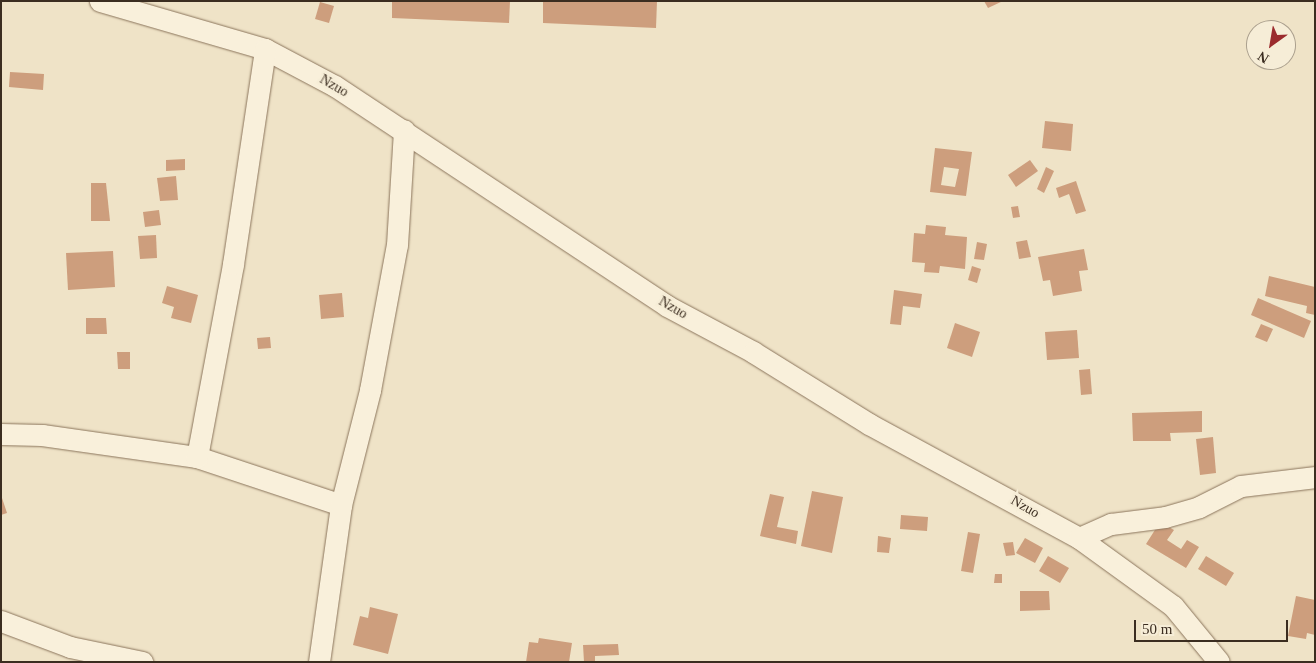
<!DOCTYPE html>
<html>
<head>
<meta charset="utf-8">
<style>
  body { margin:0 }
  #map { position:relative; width:1316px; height:663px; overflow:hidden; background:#efe3c7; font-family:"Times New Roman",serif }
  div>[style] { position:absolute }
  .building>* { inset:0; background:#cd9e7d }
  .roads { filter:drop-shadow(0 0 1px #8b755c) drop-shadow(0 0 1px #8b755c) }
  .minor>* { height:21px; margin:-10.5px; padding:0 10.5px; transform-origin:10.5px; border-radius:10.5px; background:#f9f0db }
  span { translate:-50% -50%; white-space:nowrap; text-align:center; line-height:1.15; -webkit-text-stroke:5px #f6edd7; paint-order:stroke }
  .street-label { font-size:14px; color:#3b2d20 }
  .frame { position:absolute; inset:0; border:2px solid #3b2d20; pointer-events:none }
  .north { position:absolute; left:1246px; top:20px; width:50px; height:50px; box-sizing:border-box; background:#f6edd7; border:1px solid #aba08e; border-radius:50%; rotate:212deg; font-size:14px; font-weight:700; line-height:20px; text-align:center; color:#3b2d20 }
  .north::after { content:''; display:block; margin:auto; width:18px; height:22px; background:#9b2b2d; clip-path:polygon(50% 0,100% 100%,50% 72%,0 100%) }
  .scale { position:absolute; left:1134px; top:620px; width:154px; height:22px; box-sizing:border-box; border:2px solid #3b2d20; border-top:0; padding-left:6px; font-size:15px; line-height:18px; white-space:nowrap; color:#3b2d20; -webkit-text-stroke:4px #f6edd7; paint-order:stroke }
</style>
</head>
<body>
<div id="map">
  <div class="building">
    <i style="clip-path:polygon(392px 1px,510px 1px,509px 23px,392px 18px)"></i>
    <i style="clip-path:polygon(543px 1px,657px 1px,656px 28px,543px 23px)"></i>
    <i style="clip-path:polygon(984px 1px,1003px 1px,988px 8px)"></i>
    <i style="clip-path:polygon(320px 2px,334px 6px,329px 23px,315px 19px)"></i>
    <i style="clip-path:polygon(10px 72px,44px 74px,43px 90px,9px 87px)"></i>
    <i style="clip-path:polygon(1045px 121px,1073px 124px,1071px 151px,1042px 148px)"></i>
    <i style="clip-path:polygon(evenodd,935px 148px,972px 152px,966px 196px,930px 192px,935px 148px,944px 167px,959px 169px,955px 187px,941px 185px,944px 167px)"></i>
    <i style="clip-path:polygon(185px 159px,185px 170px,166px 171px,166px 160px)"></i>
    <i style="clip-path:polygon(1030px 160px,1038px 171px,1016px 187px,1008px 175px)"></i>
    <i style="clip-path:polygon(1046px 167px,1054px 171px,1044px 193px,1037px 189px)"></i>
    <i style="clip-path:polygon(176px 176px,178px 200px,160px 201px,157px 178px)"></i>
    <i style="clip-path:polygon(1076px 181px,1086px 211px,1076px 214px,1069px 194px,1059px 198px,1056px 188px)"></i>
    <i style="clip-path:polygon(91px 183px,106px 183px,110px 221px,91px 221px)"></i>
    <i style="clip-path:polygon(1018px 206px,1020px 217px,1013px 218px,1011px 207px)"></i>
    <i style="clip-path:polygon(159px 210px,161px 225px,145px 227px,143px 212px)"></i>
    <i style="clip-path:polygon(926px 225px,946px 227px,945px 235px,967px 237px,965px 269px,940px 266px,939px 273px,924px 272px,925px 263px,912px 262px,914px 233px,925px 234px)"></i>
    <i style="clip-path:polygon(156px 235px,157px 258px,140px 259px,138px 236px)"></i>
    <i style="clip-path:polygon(1027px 240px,1031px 257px,1019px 259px,1016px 242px)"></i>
    <i style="clip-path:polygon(977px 242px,987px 244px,984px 260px,974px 259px)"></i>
    <i style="clip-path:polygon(1084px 249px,1088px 270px,1079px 271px,1082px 291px,1053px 296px,1050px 280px,1043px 281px,1038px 257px)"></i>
    <i style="clip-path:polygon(113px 251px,115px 287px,68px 290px,66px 253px)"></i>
    <i style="clip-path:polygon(972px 266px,981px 269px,977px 283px,968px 280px)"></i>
    <i style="clip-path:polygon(1269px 276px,1315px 287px,1315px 315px,1306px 313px,1307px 306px,1265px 296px)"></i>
    <i style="clip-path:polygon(167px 286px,198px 295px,191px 323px,171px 318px,174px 307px,162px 303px)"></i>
    <i style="clip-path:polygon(894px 290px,922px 294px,920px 308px,903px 306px,901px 325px,890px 324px)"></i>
    <i style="clip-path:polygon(342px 293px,344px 317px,321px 319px,319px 295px)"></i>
    <i style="clip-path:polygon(1258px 298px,1311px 321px,1304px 338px,1251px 315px)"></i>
    <i style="clip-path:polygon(86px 318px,106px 318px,107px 334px,86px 334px)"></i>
    <i style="clip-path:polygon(955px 323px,980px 332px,972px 357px,947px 348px)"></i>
    <i style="clip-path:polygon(1261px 324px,1273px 329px,1267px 342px,1255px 337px)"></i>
    <i style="clip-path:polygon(1077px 330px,1079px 358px,1047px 360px,1045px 332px)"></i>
    <i style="clip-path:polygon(270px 337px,271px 348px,258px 349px,257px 338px)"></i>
    <i style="clip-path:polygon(117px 352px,130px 352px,130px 369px,118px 369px)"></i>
    <i style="clip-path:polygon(1090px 369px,1092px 394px,1081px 395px,1079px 370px)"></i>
    <i style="clip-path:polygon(1202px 411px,1202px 432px,1170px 433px,1171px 441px,1133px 441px,1132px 413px)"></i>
    <i style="clip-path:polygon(1213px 437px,1216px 473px,1200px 475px,1196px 439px)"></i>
    <i style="clip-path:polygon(812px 491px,843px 497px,832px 553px,801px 546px)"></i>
    <i style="clip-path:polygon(770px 494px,784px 497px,777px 527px,798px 531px,796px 544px,760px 536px)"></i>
    <i style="clip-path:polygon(1px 495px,7px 513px,1px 515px)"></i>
    <i style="clip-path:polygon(901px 515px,928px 517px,927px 531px,900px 529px)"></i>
    <i style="clip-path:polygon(1160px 522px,1174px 530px,1167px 540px,1181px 549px,1187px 540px,1199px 547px,1186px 568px,1146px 544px)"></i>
    <i style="clip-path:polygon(968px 532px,980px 534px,973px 573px,961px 571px)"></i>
    <i style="clip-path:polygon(878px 536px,891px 538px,889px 553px,877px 552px)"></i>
    <i style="clip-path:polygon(1025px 538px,1043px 548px,1035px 563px,1016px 553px)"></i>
    <i style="clip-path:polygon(1013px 542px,1015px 555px,1006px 556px,1003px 543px)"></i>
    <i style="clip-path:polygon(1048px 556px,1069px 568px,1060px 583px,1039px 571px)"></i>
    <i style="clip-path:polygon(1206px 556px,1234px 573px,1226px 586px,1198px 569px)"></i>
    <i style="clip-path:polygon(995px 574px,1002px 574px,1002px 583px,994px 583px)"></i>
    <i style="clip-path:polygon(1020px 591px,1049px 591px,1050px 610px,1020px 611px)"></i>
    <i style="clip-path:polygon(1296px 596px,1315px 600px,1315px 635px,1307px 633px,1306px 639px,1288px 636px)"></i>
    <i style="clip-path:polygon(370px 607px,398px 614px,388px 654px,353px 645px,360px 616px,368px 618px)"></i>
    <i style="clip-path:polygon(539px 638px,572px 643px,569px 662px,526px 662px,529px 642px,538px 643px)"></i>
    <i style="clip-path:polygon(618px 644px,619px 655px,595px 656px,595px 662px,584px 662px,583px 645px)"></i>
  </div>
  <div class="roads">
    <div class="minor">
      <i style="left:100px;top:1px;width:172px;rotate:16.2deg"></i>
      <i style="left:265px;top:49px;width:79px;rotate:27.9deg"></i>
      <i style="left:335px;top:86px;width:398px;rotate:33.5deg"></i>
      <i style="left:667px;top:306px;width:98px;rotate:28.1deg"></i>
      <i style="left:753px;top:352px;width:137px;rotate:31.8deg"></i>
      <i style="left:869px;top:424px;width:239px;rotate:28.5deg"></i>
      <i style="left:1079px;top:538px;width:116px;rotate:35.9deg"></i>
      <i style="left:1173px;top:606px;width:72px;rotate:50.6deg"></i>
      <i style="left:1px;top:434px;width:41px;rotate:1.4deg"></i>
      <i style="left:42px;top:435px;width:157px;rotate:8.1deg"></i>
      <i style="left:197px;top:457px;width:152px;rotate:18.4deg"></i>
      <i style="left:197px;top:457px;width:196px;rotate:-79.4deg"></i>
      <i style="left:233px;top:264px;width:217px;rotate:-81.5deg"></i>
      <i style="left:1079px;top:538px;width:35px;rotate:-24deg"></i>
      <i style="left:1111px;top:524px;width:54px;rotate:-7.4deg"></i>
      <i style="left:1165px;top:517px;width:35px;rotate:-16deg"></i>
      <i style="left:1199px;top:507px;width:47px;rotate:-26.6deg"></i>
      <i style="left:1241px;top:486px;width:75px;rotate:-6.9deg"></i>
      <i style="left:1px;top:621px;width:74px;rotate:20.6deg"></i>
      <i style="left:70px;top:647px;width:74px;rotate:11.8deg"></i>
      <i style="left:319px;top:662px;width:159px;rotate:-82deg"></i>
      <i style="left:341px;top:505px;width:119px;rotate:-75.8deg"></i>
      <i style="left:370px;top:390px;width:147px;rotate:-79.5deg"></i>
      <i style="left:397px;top:245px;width:115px;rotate:-86.5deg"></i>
    </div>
  </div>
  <div class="street-label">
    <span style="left:334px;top:86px;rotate:30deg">Nzuo</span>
    <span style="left:673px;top:308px;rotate:30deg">Nzuo</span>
    <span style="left:1025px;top:507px;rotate:30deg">Nzuo</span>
  </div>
  <div class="frame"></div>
  <div class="north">N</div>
  <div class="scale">50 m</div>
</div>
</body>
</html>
